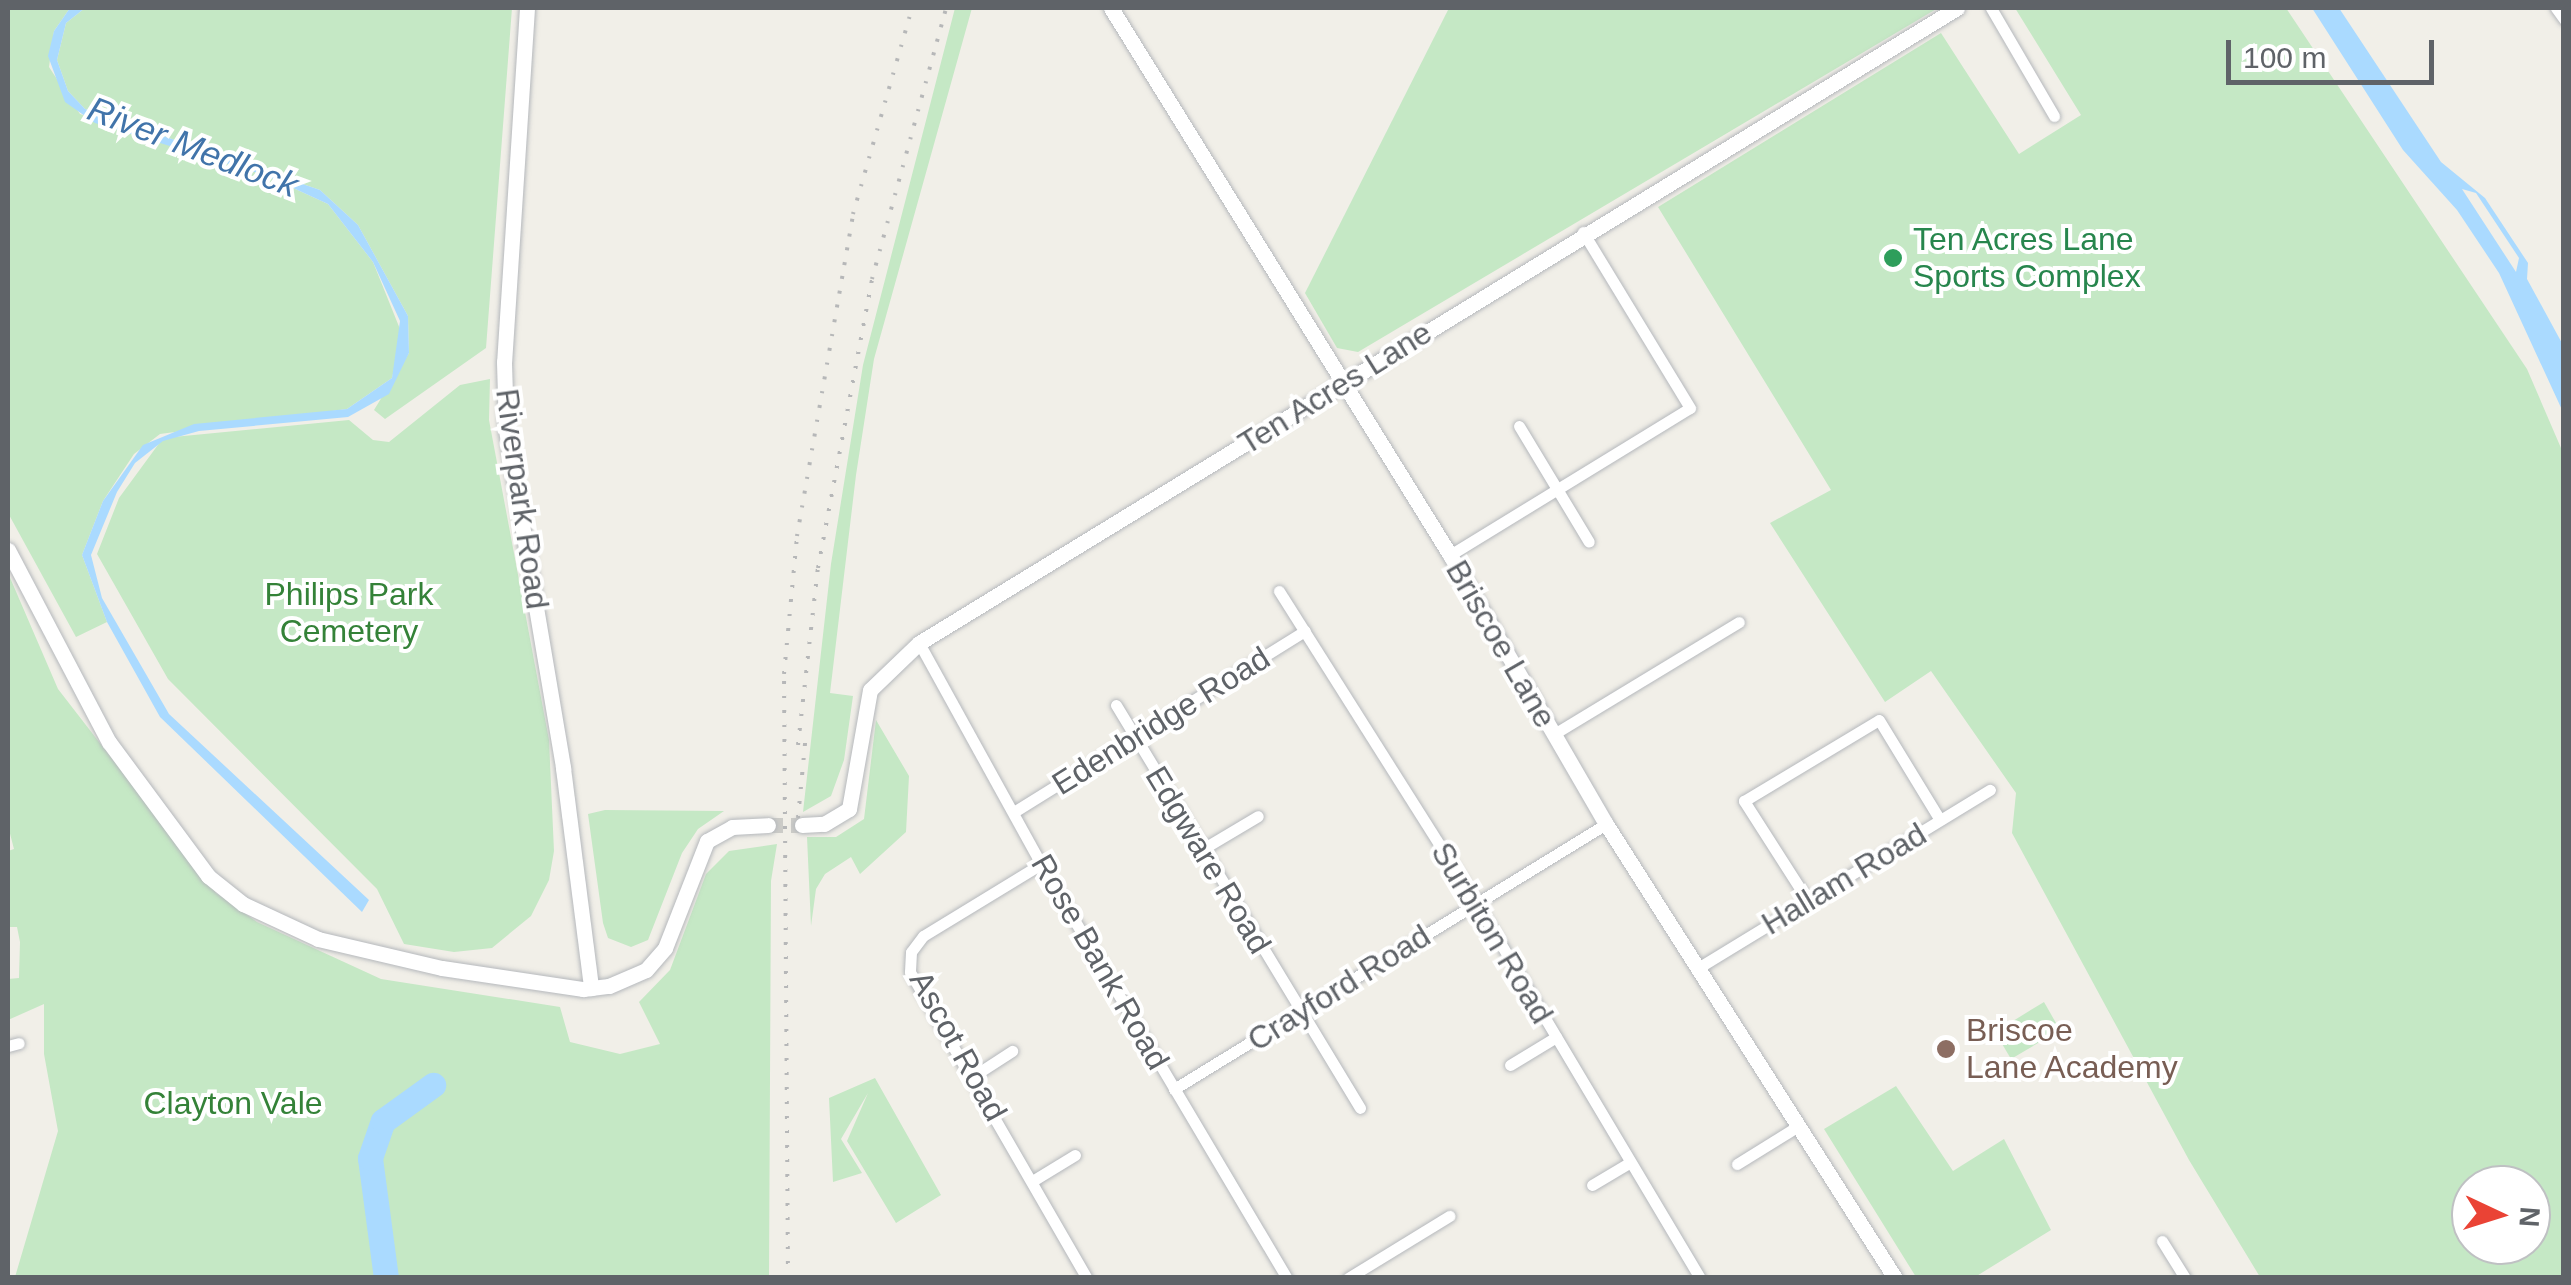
<!DOCTYPE html>
<html>
<head>
<meta charset="utf-8">
<style>
  body { margin:0 }
  #map { position:relative; width:2571px; height:1285px; overflow:hidden; background:#f1efe8; font-family:Arial,sans-serif }
  div>[style] { position:absolute }
  .green>* { inset:0; background:#c5e8c5 }
  .water>* { inset:0; background:#aadaff }
  .river>* { height:25px; margin:-12.5px; padding:0 12.5px; transform-origin:12.5px; border-radius:12.5px; background:#aadaff }
  .tertiary-tunnel>* { height:15px; margin-top:-7.5px; transform-origin:0; background:repeating-linear-gradient(90deg,#ccccc8 0 15px,transparent 0 23px) }
  .roads { filter:drop-shadow(0 0 2px #b5b8bc) drop-shadow(0 0 2px #b5b8bc) }
  .minor>* { height:11px; margin:-5.5px; padding:0 5.5px; transform-origin:5.5px; border-radius:5.5px; background:#fff }
  .tertiary>* { height:15px; margin:-7.5px; padding:0 7.5px; transform-origin:7.5px; border-radius:7.5px; background:#fff }
  .rail>* { height:4px; margin-top:-2px; transform-origin:0; background:repeating-linear-gradient(90deg,#b6b7b8 0 2.5px,transparent 0 14.5px) }
  .dots>* { width:28px; height:28px; translate:-50% -50%; box-sizing:border-box; border:5px solid #fff; border-radius:50% }
  span { translate:-50% -50%; white-space:nowrap; text-align:center; line-height:1.15; -webkit-text-stroke:8px #fff; paint-order:stroke }
  .leisure-label { font-size:32px; color:#27864d }
  .left { translate:0 -50%; text-align:left }
  .street-label { font-size:32px; color:#5f6368 }
  .park-label { font-size:32px; color:#348238 }
  .education-label { font-size:32px; color:#785e54 }
  .water-label { font-size:35px; color:#4174aa; font-style:italic }
  .frame { position:absolute; inset:0; border:10px solid #5f6368; pointer-events:none }
  .north { position:absolute; left:2451px; top:1165px; width:100px; height:100px; box-sizing:border-box; background:#fff; border:2px solid #bfc1c3; border-radius:50%; rotate:94deg; font-size:28px; font-weight:700; line-height:40px; text-align:center; color:#5f6368 }
  .north::after { content:''; display:block; margin:auto; width:35px; height:45px; background:#ea4335; clip-path:polygon(50% 0,100% 100%,50% 72%,0 100%) }
  .scale { position:absolute; left:2226px; top:40px; width:208px; height:45px; box-sizing:border-box; border:5px solid #5f6368; border-top:0; padding-left:12px; font-size:30px; line-height:35px; white-space:nowrap; color:#5f6368; -webkit-text-stroke:8px #fff; paint-order:stroke }
</style>
</head>
<body>
<div id="map">
  <div class="green">
    <i style="clip-path:polygon(8px 8px,70px 8px,54px 31px,49px 67px,80px 114px,267px 176px,328px 204px,373px 262px,402px 334px,392px 378px,347px 409px,160px 434px,134px 454px,103px 501px,82px 555px,107px 622px,76px 637px,8px 513px)"></i>
    <i style="clip-path:polygon(85px 8px,512px 8px,486px 348px,385px 419px,374px 410px,409px 353px,408px 316px,358px 225px,320px 190px,85px 109px,68px 91px,57px 60px,66px 23px)"></i>
    <i style="clip-path:polygon(955px 8px,972px 8px,874px 359px,856px 475px,830px 693px,853px 696px,844px 760px,831px 796px,803px 812px,831px 564px,863px 365px)"></i>
    <i style="clip-path:polygon(1449px 8px,1938px 8px,1358px 352px,1337px 348px,1305px 293px)"></i>
    <i style="clip-path:polygon(evenodd,2015px 8px,2286px 8px,2527px 369px,2564px 455px,2563px 1277px,2260px 1277px,2189px 1160px,2012px 833px,2016px 793px,1931px 671px,1885px 702px,1770px 523px,1831px 490px,1658px 207px,1941px 33px,2019px 154px,2081px 115px,2015px 8px,2471px 1185px,2531px 1185px,2531px 1245px,2471px 1245px,2471px 1185px)"></i>
    <i style="clip-path:polygon(490px 379px,489px 420px,549px 740px,554px 851px,549px 880px,531px 916px,492px 948px,454px 952px,404px 944px,377px 889px,168px 679px,97px 554px,119px 498px,163px 438px,349px 420px,373px 440px,389px 442px,460px 385px)"></i>
    <i style="clip-path:polygon(8px 573px,58px 689px,216px 893px,257px 922px,381px 979px,560px 1007px,570px 1042px,620px 1054px,660px 1044px,639px 1002px,670px 970px,706px 874px,729px 851px,777px 844px,771px 881px,769px 1277px,15px 1277px,58px 1131px,44px 1054px,44px 1004px,8px 1020px,8px 979px,19px 978px,20px 942px,17px 927px,8px 927px,8px 851px,14px 849px,8px 826px)"></i>
    <i style="clip-path:polygon(876px 720px,909px 776px,906px 832px,860px 874px,851px 857px,825px 874px,816px 889px,811px 926px,807px 837px,836px 837px,864px 819px)"></i>
    <i style="clip-path:polygon(605px 810px,724px 811px,698px 829px,682px 853px,648px 940px,631px 947px,608px 938px,603px 923px,588px 814px)"></i>
    <i style="clip-path:polygon(2044px 1002px,2060px 1030px,2011px 1059px,1995px 1032px)"></i>
    <i style="clip-path:polygon(875px 1078px,941px 1195px,896px 1223px,847px 1141px,868px 1093px,841px 1139px,862px 1173px,833px 1182px,829px 1098px)"></i>
    <i style="clip-path:polygon(1896px 1086px,1953px 1171px,2004px 1139px,2051px 1230px,1975px 1277px,1916px 1277px,1824px 1129px)"></i>
  </div>
  <div class="water">
    <i style="clip-path:polygon(70px 8px,85px 8px,66px 23px,57px 60px,68px 91px,85px 109px,320px 190px,358px 225px,408px 316px,409px 353px,389px 394px,348px 417px,199px 431px,163px 441px,135px 463px,117px 492px,91px 555px,102px 598px,169px 714px,369px 900px,362px 912px,160px 717px,107px 622px,82px 555px,103px 501px,143px 445px,194px 424px,347px 409px,392px 378px,400px 321px,373px 262px,328px 204px,267px 176px,95px 123px,65px 102px,48px 56px,54px 31px)"></i>
    <i style="clip-path:polygon(evenodd,2312px 8px,2339px 8px,2441px 162px,2485px 198px,2528px 263px,2527px 279px,2563px 345px,2563px 412px,2499px 273px,2457px 210px,2403px 150px,2312px 8px,2462px 189px,2476px 193px,2519px 258px,2516px 272px,2462px 189px)"></i>
  </div>
  <div class="river">
    <i style="left:386px;top:1278px;width:121px;rotate:-97.6deg"></i>
    <i style="left:370px;top:1158px;width:39px;rotate:-71deg"></i>
    <i style="left:383px;top:1121px;width:62px;rotate:-35.8deg"></i>
  </div>
  <div class="tertiary-tunnel">
    <i style="left:768px;top:825px;width:34px"></i>
  </div>
  <div class="roads">
    <div class="minor">
      <i style="left:1991px;top:8px;width:125px;rotate:59.7deg"></i>
      <i style="left:2556px;top:8px;width:14px;rotate:54deg"></i>
      <i style="left:1519px;top:426px;width:135px;rotate:58.9deg"></i>
      <i style="left:1450px;top:555px;width:281px;rotate:-31.5deg"></i>
      <i style="left:1690px;top:408px;width:206px;rotate:-121.3deg"></i>
      <i style="left:1279px;top:591px;width:370px;rotate:57.7deg"></i>
      <i style="left:1477px;top:904px;width:435px;rotate:59.2deg"></i>
      <i style="left:919px;top:643px;width:252px;rotate:61.1deg"></i>
      <i style="left:1041px;top:864px;width:482px;rotate:59.3deg"></i>
      <i style="left:1116px;top:705px;width:471px;rotate:58.8deg"></i>
      <i style="left:1554px;top:734px;width:216px;rotate:-31.2deg"></i>
      <i style="left:1017px;top:810px;width:339px;rotate:-31.9deg"></i>
      <i style="left:1201px;top:850px;width:66px;rotate:-30.8deg"></i>
      <i style="left:1041px;top:864px;width:138px;rotate:148.6deg"></i>
      <i style="left:923px;top:936px;width:20px;rotate:127deg"></i>
      <i style="left:911px;top:952px;width:20px;rotate:93deg"></i>
      <i style="left:910px;top:972px;width:354px;rotate:60deg"></i>
      <i style="left:1808px;top:901px;width:119px;rotate:-122.6deg"></i>
      <i style="left:1744px;top:801px;width:157px;rotate:-31deg"></i>
      <i style="left:1879px;top:720px;width:117px;rotate:58.6deg"></i>
      <i style="left:1698px;top:968px;width:342px;rotate:-31.4deg"></i>
      <i style="left:8px;top:1046px;width:11px;rotate:-15deg"></i>
      <i style="left:1510px;top:1065px;width:54px;rotate:-31.3deg"></i>
      <i style="left:972px;top:1077px;width:48px;rotate:-33deg"></i>
      <i style="left:1174px;top:1089px;width:507px;rotate:-31.53deg"></i>
      <i style="left:1737px;top:1164px;width:68px;rotate:-31.8deg"></i>
      <i style="left:1034px;top:1180px;width:48px;rotate:-31.4deg"></i>
      <i style="left:1592px;top:1185px;width:43px;rotate:-30.7deg"></i>
      <i style="left:2162px;top:1241px;width:44px;rotate:58.1deg"></i>
      <i style="left:1348px;top:1278px;width:119px;rotate:-31.5deg"></i>
    </div>
    <div class="tertiary">
      <i style="left:527px;top:8px;width:355px;rotate:93.7deg"></i>
      <i style="left:504px;top:362px;width:68px;rotate:88.3deg"></i>
      <i style="left:506px;top:430px;width:343px;rotate:80.4deg"></i>
      <i style="left:563px;top:768px;width:222px;rotate:82.7deg"></i>
      <i style="left:1111px;top:8px;width:644px;rotate:58.21deg"></i>
      <i style="left:1450px;top:555px;width:311px;rotate:59.9deg"></i>
      <i style="left:1606px;top:824px;width:538px;rotate:57.52deg"></i>
      <i style="left:8px;top:550px;width:217px;rotate:62.3deg"></i>
      <i style="left:109px;top:742px;width:167px;rotate:53.5deg"></i>
      <i style="left:208px;top:876px;width:45px;rotate:38.7deg"></i>
      <i style="left:243px;top:904px;width:83px;rotate:25deg"></i>
      <i style="left:318px;top:939px;width:127px;rotate:13.2deg"></i>
      <i style="left:442px;top:968px;width:143px;rotate:8.5deg"></i>
      <i style="left:583px;top:989px;width:26px;rotate:-7deg"></i>
      <i style="left:609px;top:986px;width:40px;rotate:-23.4deg"></i>
      <i style="left:646px;top:970px;width:29px;rotate:-49deg"></i>
      <i style="left:665px;top:948px;width:115px;rotate:-68.6deg"></i>
      <i style="left:707px;top:841px;width:29px;rotate:-29deg"></i>
      <i style="left:732px;top:827px;width:36px;rotate:-3deg"></i>
      <i style="left:802px;top:825px;width:22px;rotate:-3deg"></i>
      <i style="left:824px;top:824px;width:29px;rotate:-31deg"></i>
      <i style="left:849px;top:809px;width:121px;rotate:-80deg"></i>
      <i style="left:870px;top:690px;width:68px;rotate:-43.8deg"></i>
      <i style="left:919px;top:643px;width:1217px;rotate:-31.46deg"></i>
    </div>
  </div>
  <div class="rail">
    <i style="left:798px;top:745px;width:178px;rotate:-83.6deg"></i>
    <i style="left:818px;top:568px;width:294px;rotate:-79.4deg"></i>
    <i style="left:872px;top:279px;width:281px;rotate:-74.7deg"></i>
    <i style="left:798px;top:818px;width:84px;rotate:-84.6deg"></i>
    <i style="left:788px;top:1278px;width:604px;rotate:-90.38deg"></i>
    <i style="left:784px;top:674px;width:139px;rotate:-84.6deg"></i>
    <i style="left:797px;top:536px;width:327px;rotate:-80.1deg"></i>
    <i style="left:853px;top:214px;width:214px;rotate:-74deg"></i>
  </div>
  <div class="dots">
    <i style="left:1893px;top:258px;background:#2e9e5b"></i>
    <i style="left:1946px;top:1049px;background:#8d6e63"></i>
  </div>
  <div class="leisure-label">
    <span class="left" style="left:1913px;top:258px">Ten Acres Lane<br>Sports Complex</span>
  </div>
  <div class="street-label">
    <span style="left:1335px;top:388px;rotate:-32deg">Ten Acres Lane</span>
    <span style="left:522px;top:499px;rotate:82deg">Riverpark Road</span>
    <span style="left:1501px;top:644px;rotate:60deg">Briscoe Lane</span>
    <span style="left:1161px;top:721px;rotate:-32deg">Edenbridge Road</span>
    <span style="left:1208px;top:860px;rotate:59deg">Edgware Road</span>
    <span style="left:1844px;top:879px;rotate:-31deg">Hallam Road</span>
    <span style="left:1492px;top:933px;rotate:59deg">Surbiton Road</span>
    <span style="left:1100px;top:962px;rotate:60deg">Rose Bank Road</span>
    <span style="left:1339px;top:988px;rotate:-32deg">Crayford Road</span>
    <span style="left:958px;top:1046px;rotate:61deg">Ascot Road</span>
  </div>
  <div class="park-label">
    <span style="left:349px;top:613px">Philips Park<br>Cemetery</span>
    <span style="left:233px;top:1103px">Clayton Vale</span>
  </div>
  <div class="education-label">
    <span class="left" style="left:1966px;top:1049px">Briscoe<br>Lane Academy</span>
  </div>
  <div class="water-label">
    <span style="left:193px;top:147px;rotate:21deg">River Medlock</span>
  </div>
  <div class="frame"></div>
  <div class="north">N</div>
  <div class="scale">100 m</div>
</div>
</body>
</html>
